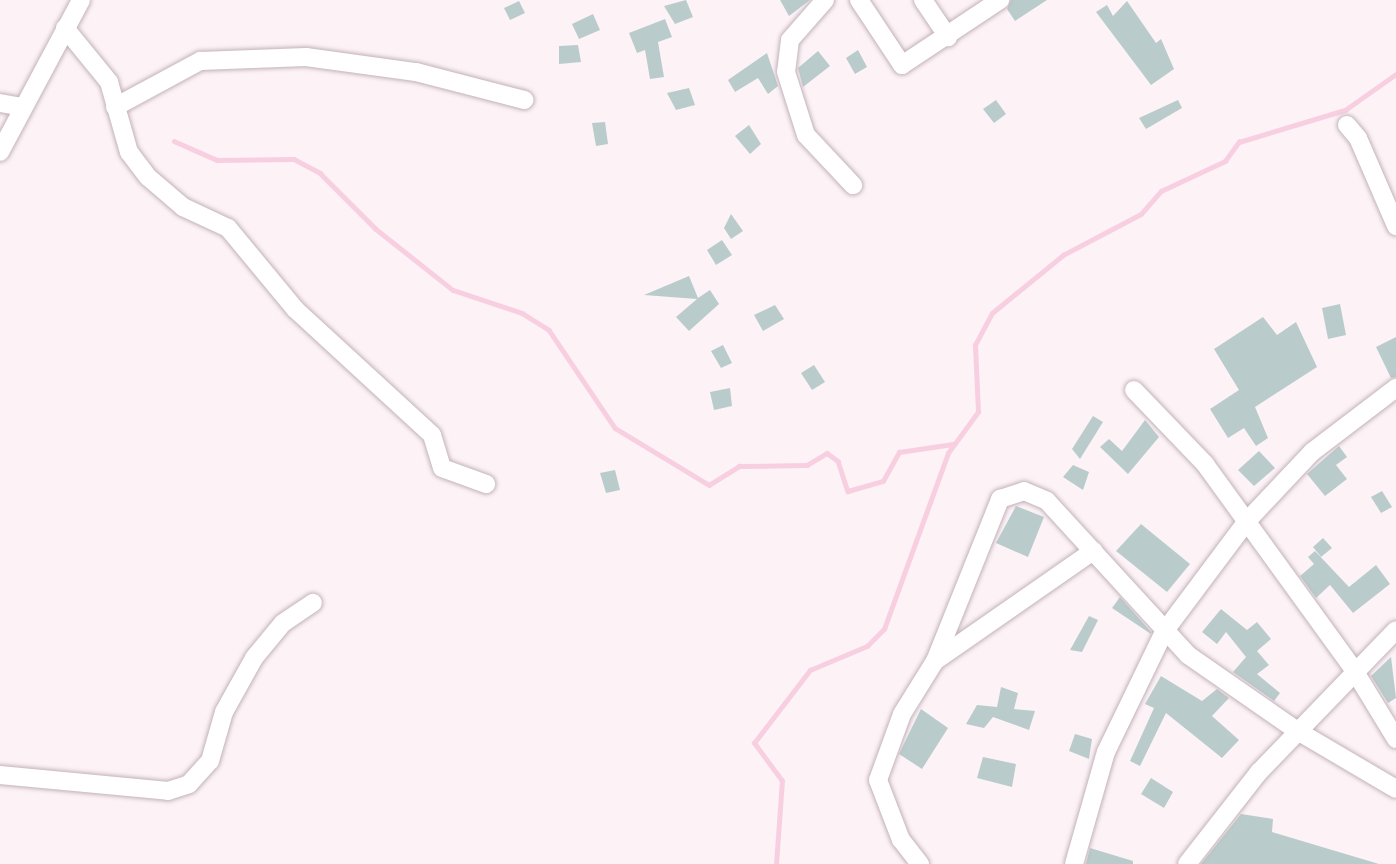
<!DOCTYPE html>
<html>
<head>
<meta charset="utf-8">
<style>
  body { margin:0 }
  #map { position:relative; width:1396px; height:864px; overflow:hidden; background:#fdf3f7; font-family:"Exo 2",sans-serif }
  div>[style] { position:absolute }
  .stream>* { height:4.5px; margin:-2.25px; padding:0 2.25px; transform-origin:2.25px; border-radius:2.25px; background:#f8cfe1 }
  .building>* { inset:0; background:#b9cccb }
  .roads { filter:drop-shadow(0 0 2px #c2b2b9) drop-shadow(0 0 2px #c2b2b9) }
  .minor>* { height:18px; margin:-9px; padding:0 9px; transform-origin:9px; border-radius:9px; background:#fff }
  span { translate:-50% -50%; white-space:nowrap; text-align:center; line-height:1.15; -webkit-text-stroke:6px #fff; paint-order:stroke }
</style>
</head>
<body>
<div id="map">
  <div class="stream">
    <i style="left:174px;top:141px;width:47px;rotate:23.8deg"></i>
    <i style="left:217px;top:160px;width:77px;rotate:-0.7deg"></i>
    <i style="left:294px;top:159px;width:30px;rotate:28deg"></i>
    <i style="left:320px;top:173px;width:79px;rotate:45deg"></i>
    <i style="left:376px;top:229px;width:98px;rotate:38.4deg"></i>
    <i style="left:453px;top:290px;width:73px;rotate:18.4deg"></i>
    <i style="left:522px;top:313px;width:32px;rotate:32deg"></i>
    <i style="left:549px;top:330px;width:118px;rotate:56deg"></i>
    <i style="left:615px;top:428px;width:110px;rotate:31.2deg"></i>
    <i style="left:709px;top:485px;width:36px;rotate:-32deg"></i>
    <i style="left:739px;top:466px;width:68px;rotate:-0.8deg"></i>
    <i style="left:807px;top:465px;width:23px;rotate:-31deg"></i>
    <i style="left:827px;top:453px;width:14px;rotate:36deg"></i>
    <i style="left:838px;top:461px;width:32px;rotate:72deg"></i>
    <i style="left:848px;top:491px;width:36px;rotate:-16deg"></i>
    <i style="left:883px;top:481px;width:33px;rotate:-61deg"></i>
    <i style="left:899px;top:452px;width:56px;rotate:-8.3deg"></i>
    <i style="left:776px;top:864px;width:83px;rotate:-85.9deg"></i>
    <i style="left:782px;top:781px;width:47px;rotate:-126.4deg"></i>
    <i style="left:754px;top:743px;width:92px;rotate:-52.5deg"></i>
    <i style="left:810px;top:670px;width:62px;rotate:-22.8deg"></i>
    <i style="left:867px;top:646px;width:24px;rotate:-45deg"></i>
    <i style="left:884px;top:629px;width:187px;rotate:-70deg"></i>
    <i style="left:948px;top:453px;width:51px;rotate:-53.8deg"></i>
    <i style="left:978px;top:412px;width:67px;rotate:-92.6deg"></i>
    <i style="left:975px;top:345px;width:36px;rotate:-62deg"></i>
    <i style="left:992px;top:313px;width:92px;rotate:-39.2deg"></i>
    <i style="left:1063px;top:255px;width:88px;rotate:-27.7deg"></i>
    <i style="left:1141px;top:214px;width:30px;rotate:-49deg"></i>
    <i style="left:1161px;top:191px;width:71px;rotate:-25.1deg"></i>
    <i style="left:1225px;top:161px;width:24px;rotate:-54deg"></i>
    <i style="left:1239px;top:142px;width:111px;rotate:-16.8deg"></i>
    <i style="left:1345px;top:110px;width:62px;rotate:-35.2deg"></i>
  </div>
  <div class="building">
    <i style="clip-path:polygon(686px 0,693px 17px,675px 24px,664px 6px)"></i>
    <i style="clip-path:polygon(780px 0,810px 0,789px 16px)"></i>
    <i style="clip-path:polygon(1011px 0,1047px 0,1015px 21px,1007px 9px)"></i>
    <i style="clip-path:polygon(519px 1px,525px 13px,510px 20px,504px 8px)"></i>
    <i style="clip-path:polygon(1127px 1px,1156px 43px,1161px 39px,1174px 69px,1151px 85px,1096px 12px,1107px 5px,1113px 16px)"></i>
    <i style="clip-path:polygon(593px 14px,600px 30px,579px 39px,572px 24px)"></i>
    <i style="clip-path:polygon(665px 19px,672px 37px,658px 42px,664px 77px,650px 79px,645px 50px,637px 53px,629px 33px)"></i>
    <i style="clip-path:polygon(578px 45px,581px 62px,559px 64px,559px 46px)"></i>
    <i style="clip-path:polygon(858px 50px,867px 67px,855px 74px,846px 58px)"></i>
    <i style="clip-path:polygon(818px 51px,830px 66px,803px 87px,798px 68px)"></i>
    <i style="clip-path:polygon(767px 53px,778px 86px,768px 94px,758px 78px,735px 92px,728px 80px)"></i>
    <i style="clip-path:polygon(689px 88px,695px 105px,676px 110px,667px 93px)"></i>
    <i style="clip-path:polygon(996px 100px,1006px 114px,994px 123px,983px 109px)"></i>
    <i style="clip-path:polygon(1178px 100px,1182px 108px,1146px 129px,1139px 118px)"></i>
    <i style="clip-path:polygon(605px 122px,608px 144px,596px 146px,592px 123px)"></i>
    <i style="clip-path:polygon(749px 125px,761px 144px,750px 154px,735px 136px)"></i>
    <i style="clip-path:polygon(731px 214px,743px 231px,731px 239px,724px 228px)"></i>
    <i style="clip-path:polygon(722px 240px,732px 255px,716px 265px,707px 250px)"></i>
    <i style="clip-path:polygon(689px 276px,698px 298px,710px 290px,719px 304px,689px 331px,676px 317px,697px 299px,644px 295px)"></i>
    <i style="clip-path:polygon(1340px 304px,1346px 335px,1328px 339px,1322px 308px)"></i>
    <i style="clip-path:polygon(775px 305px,784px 319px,763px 331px,754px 315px)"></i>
    <i style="clip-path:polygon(1263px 317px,1277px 335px,1296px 322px,1317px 367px,1255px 407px,1268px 438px,1256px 446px,1244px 428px,1228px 438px,1210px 409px,1239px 390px,1214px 349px)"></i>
    <i style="clip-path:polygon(1396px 337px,1396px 377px,1391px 378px,1376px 347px)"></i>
    <i style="clip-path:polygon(723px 345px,732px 363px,721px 368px,711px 351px)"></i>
    <i style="clip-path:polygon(814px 365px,825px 382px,812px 390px,801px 373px)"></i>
    <i style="clip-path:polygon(730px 388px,732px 406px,714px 410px,710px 392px)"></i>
    <i style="clip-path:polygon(1093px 416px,1103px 422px,1080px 459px,1072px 449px)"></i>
    <i style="clip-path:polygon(1145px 420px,1159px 437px,1128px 474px,1100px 447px,1109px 439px,1122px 451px)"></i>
    <i style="clip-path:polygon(1339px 446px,1347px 457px,1336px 465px,1347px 479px,1325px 496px,1307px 474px)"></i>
    <i style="clip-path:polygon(1259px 451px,1275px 468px,1254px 486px,1238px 470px)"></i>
    <i style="clip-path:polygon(1073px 465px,1089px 472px,1083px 490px,1063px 477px)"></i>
    <i style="clip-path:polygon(615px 470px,620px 490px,606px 493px,600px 473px)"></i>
    <i style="clip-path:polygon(1382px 491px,1392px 507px,1381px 513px,1371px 497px)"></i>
    <i style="clip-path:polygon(1016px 506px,1044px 517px,1028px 557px,996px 543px)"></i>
    <i style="clip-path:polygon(1141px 524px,1190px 564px,1167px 592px,1116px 551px)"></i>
    <i style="clip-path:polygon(1323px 538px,1332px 548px,1321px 557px,1313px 547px)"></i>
    <i style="clip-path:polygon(1315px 551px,1349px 587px,1376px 565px,1390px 584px,1353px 613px,1330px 585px,1316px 598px,1300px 576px,1314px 564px,1308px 557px)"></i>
    <i style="clip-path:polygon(1120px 597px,1151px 632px,1151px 634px,1112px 608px)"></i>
    <i style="clip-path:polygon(1221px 609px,1247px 630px,1257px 622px,1271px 639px,1257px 651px,1269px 665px,1257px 674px,1280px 693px,1274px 701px,1233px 672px,1246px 657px,1226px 632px,1217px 644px,1202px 632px)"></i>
    <i style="clip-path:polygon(1089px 616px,1098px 620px,1082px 652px,1070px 650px)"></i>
    <i style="clip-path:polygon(1391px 657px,1396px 698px,1388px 703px,1371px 676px)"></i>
    <i style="clip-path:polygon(1161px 676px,1202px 701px,1217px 689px,1229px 698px,1212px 716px,1239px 740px,1222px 758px,1166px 713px,1140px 766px,1130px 761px,1154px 708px,1145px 704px)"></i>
    <i style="clip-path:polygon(1001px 687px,1018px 693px,1014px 709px,1035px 711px,1029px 730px,993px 717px,984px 728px,966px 724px,977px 705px,997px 707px)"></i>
    <i style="clip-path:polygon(921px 709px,948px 728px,922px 769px,899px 754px)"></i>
    <i style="clip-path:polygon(1075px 734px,1092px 739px,1089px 759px,1069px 751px)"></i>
    <i style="clip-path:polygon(983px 757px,1016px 764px,1012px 787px,977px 778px)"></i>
    <i style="clip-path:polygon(1151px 778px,1173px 792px,1164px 808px,1141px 794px)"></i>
    <i style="clip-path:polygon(1241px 814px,1273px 819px,1272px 832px,1379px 864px,1201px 864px)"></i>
    <i style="clip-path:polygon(1090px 848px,1133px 861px,1133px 864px,1086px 864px)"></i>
  </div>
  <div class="roads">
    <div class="minor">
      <i style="left:825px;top:0;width:53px;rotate:131.2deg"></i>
      <i style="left:790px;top:40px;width:32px;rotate:97deg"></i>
      <i style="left:786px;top:72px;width:66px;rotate:72.4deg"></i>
      <i style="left:806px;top:135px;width:69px;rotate:46.8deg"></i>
      <i style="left:859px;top:0;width:78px;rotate:56.5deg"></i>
      <i style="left:902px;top:65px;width:118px;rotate:-33.6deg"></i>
      <i style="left:923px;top:0;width:45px;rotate:56deg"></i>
      <i style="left:65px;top:28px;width:70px;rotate:50.8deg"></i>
      <i style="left:109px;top:82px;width:73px;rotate:74.1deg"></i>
      <i style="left:129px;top:152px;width:31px;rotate:53deg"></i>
      <i style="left:148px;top:177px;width:46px;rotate:40.6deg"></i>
      <i style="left:183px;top:207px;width:50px;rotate:25deg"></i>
      <i style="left:228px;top:228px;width:105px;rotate:50.4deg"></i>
      <i style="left:295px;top:309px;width:186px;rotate:42.6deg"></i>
      <i style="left:432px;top:435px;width:34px;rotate:73deg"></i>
      <i style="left:442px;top:468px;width:47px;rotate:20deg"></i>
      <i style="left:0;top:103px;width:23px;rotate:10deg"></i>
      <i style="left:115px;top:107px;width:97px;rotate:-28.4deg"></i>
      <i style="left:200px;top:61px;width:106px;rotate:-2.2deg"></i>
      <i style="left:306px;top:57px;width:111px;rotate:7.8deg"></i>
      <i style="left:416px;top:72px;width:112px;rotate:14.5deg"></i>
      <i style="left:1347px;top:125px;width:17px;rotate:50deg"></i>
      <i style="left:1358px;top:138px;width:96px;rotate:66.6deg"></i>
      <i style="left:0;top:152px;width:172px;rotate:-61.9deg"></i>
      <i style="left:1134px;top:390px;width:103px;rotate:46.2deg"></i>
      <i style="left:1205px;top:464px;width:254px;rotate:54.1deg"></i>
      <i style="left:1354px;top:670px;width:81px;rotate:58.7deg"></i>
      <i style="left:935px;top:661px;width:175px;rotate:-68.1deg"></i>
      <i style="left:1000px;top:499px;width:25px;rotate:-18deg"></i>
      <i style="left:1024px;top:491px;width:25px;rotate:23deg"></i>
      <i style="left:1047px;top:501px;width:209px;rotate:47.5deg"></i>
      <i style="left:1188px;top:655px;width:131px;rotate:34.8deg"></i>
      <i style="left:1296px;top:730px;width:116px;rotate:30.5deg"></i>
      <i style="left:0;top:775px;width:169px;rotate:5.4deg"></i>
      <i style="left:168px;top:791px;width:22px;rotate:-18deg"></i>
      <i style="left:189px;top:784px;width:31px;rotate:-48deg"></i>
      <i style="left:210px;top:761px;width:51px;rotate:-74.1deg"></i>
      <i style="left:224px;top:712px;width:62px;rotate:-60.9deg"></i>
      <i style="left:254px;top:658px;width:45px;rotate:-50.4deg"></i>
      <i style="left:283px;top:623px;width:36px;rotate:-34deg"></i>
      <i style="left:920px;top:864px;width:31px;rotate:-128deg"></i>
      <i style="left:901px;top:840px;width:64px;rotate:-111deg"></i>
      <i style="left:878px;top:780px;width:70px;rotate:-70deg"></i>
      <i style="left:902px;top:714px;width:62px;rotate:-58.1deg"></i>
      <i style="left:935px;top:661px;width:193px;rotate:-34.8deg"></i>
      <i style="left:1074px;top:864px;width:116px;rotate:-74.1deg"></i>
      <i style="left:1106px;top:752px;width:133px;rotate:-64.2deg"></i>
      <i style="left:1164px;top:632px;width:139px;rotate:-53.2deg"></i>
      <i style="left:1247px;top:521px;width:95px;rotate:-46.7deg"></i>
      <i style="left:1312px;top:452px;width:106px;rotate:-37.3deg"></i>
      <i style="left:1187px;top:864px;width:117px;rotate:-52deg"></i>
      <i style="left:1259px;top:772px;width:197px;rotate:-46deg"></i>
    </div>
  </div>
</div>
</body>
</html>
